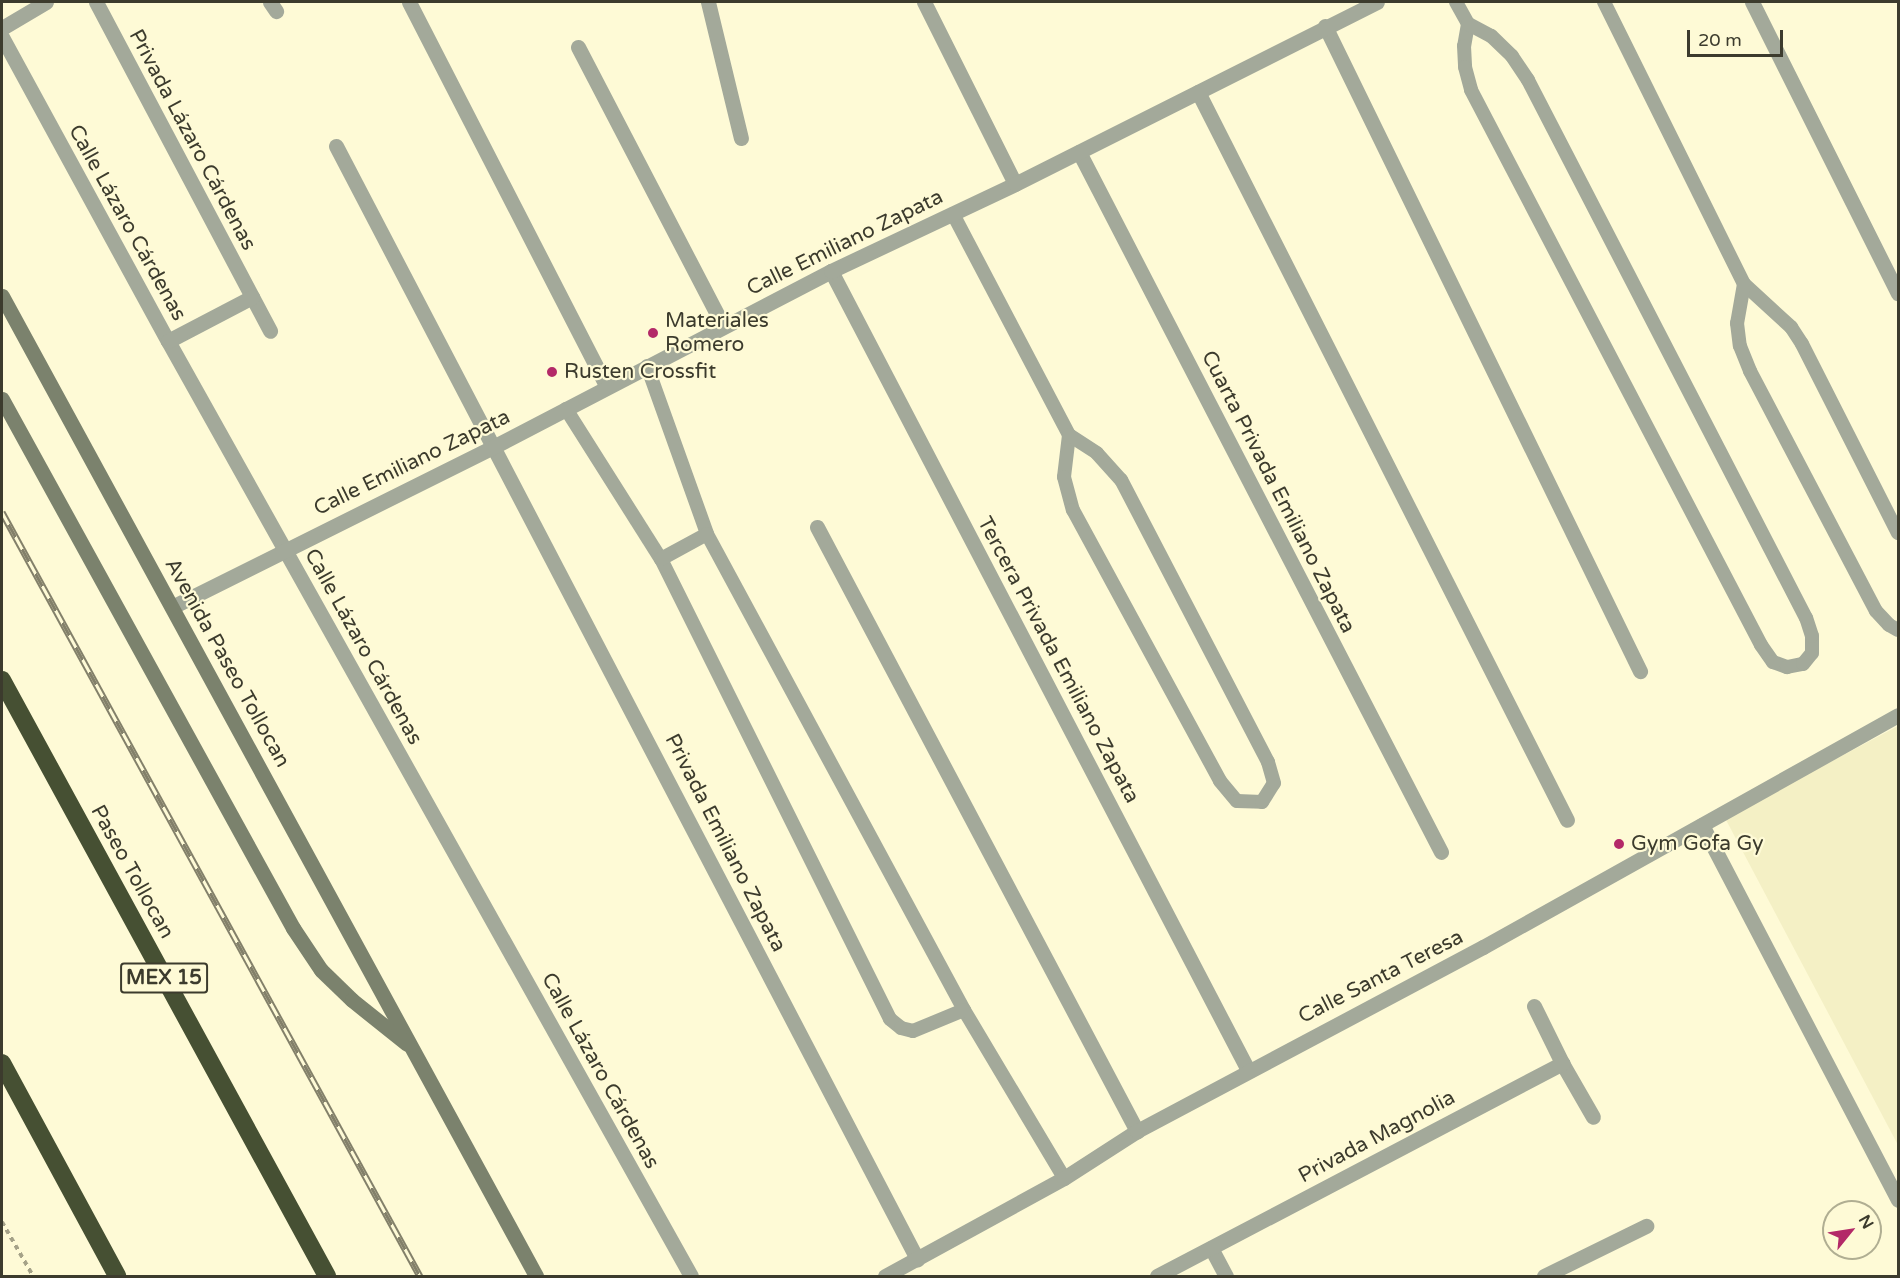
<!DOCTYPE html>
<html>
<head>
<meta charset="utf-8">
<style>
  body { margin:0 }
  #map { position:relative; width:1900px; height:1278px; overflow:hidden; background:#fefad6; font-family:"Varela Round",sans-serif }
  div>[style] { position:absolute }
  .built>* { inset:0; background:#f4f0c5 }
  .path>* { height:4px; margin-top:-2px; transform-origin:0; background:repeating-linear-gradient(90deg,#a5a288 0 4.5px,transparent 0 9px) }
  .lane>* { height:14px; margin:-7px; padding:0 7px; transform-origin:7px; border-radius:7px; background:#a3a99a }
  .street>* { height:15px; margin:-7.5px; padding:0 7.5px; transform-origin:7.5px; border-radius:7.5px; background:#a3a99a }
  .secondary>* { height:15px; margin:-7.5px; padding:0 7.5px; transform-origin:7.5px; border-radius:7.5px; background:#7b826d }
  .highway>* { height:18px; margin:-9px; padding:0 9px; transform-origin:9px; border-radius:9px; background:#465033 }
  .rail>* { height:7px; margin-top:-3.5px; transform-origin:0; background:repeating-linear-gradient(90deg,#fefad6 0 14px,#83806a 0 28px); box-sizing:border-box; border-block:2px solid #83806a }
  .dots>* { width:16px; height:16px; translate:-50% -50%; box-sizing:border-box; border:3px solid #fefad6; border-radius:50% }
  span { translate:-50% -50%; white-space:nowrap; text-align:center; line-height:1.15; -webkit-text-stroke:4.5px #fefad6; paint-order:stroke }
  .shield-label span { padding:2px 4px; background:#fefad6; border:2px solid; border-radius:4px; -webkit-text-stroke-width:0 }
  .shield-label { font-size:20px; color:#3c3b2d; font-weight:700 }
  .street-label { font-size:21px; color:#3c3b2d }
  .poi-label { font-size:21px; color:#3c3b2d }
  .left { translate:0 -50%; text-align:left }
  .frame { position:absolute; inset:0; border:3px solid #3c3b2d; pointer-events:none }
  .north { position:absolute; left:1822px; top:1200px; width:60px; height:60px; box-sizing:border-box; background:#fefad6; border:2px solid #b0ae92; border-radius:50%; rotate:60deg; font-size:16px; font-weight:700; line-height:24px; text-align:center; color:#3c3b2d }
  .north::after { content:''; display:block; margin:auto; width:21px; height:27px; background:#b32968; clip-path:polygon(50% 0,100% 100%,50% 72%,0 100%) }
  .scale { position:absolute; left:1687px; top:30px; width:96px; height:27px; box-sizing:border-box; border:3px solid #3c3b2d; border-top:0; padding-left:8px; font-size:18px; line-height:21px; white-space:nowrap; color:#3c3b2d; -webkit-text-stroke:4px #fefad6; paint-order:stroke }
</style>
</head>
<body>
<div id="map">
  <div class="built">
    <i style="clip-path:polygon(1898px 726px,1898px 1145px,1725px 818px)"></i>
  </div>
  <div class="path">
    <i style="left:2px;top:1222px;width:62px;rotate:60.1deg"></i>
  </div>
  <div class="lane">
    <i style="left:1456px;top:2px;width:25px;rotate:61deg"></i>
    <i style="left:1468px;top:24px;width:22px;rotate:100deg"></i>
    <i style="left:1464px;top:46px;width:21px;rotate:87deg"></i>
    <i style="left:1465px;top:67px;width:24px;rotate:75deg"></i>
    <i style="left:1471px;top:90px;width:626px;rotate:62.41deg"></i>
    <i style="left:1761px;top:645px;width:21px;rotate:55deg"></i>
    <i style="left:1773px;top:662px;width:15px;rotate:20deg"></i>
    <i style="left:1787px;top:667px;width:16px;rotate:-11deg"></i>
    <i style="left:1803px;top:664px;width:14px;rotate:-51deg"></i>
    <i style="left:1812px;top:653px;width:17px;rotate:-90deg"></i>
    <i style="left:1812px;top:636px;width:19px;rotate:-108deg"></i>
    <i style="left:1806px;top:618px;width:606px;rotate:-117.33deg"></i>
    <i style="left:1528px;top:80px;width:29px;rotate:-124deg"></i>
    <i style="left:1512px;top:56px;width:29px;rotate:-136deg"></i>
    <i style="left:1491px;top:36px;width:26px;rotate:-152deg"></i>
    <i style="left:1604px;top:2px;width:315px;rotate:63.6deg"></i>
    <i style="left:1744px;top:284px;width:64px;rotate:42.5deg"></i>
    <i style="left:1791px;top:327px;width:20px;rotate:57deg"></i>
    <i style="left:1802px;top:344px;width:212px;rotate:63.1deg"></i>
    <i style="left:953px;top:214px;width:250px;rotate:62.3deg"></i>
    <i style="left:1069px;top:435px;width:42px;rotate:96.8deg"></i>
    <i style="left:1064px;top:477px;width:34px;rotate:75deg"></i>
    <i style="left:1073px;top:510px;width:308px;rotate:61.5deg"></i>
    <i style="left:1220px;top:781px;width:26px;rotate:50deg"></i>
    <i style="left:1237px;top:801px;width:25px;rotate:2deg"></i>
    <i style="left:1262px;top:802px;width:22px;rotate:-58deg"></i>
    <i style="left:1274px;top:783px;width:22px;rotate:-106deg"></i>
    <i style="left:1268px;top:762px;width:318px;rotate:-117.5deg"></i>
    <i style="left:1121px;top:480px;width:36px;rotate:-132deg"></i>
    <i style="left:1097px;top:453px;width:33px;rotate:-147deg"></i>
    <i style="left:1744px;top:284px;width:40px;rotate:100deg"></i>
    <i style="left:1737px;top:323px;width:23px;rotate:83deg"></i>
    <i style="left:1740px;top:346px;width:27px;rotate:68deg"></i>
    <i style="left:1750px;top:371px;width:271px;rotate:62.3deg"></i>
    <i style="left:1876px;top:611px;width:19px;rotate:47deg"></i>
    <i style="left:1889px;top:625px;width:10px;rotate:29deg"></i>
    <i style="left:647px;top:366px;width:178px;rotate:70.3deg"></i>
    <i style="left:707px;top:534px;width:541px;rotate:61.63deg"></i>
    <i style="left:964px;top:1010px;width:196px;rotate:59.2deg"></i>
    <i style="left:566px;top:409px;width:178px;rotate:57.7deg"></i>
    <i style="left:661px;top:559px;width:514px;rotate:63.53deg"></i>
    <i style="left:890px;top:1019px;width:14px;rotate:39deg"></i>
    <i style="left:901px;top:1028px;width:12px;rotate:14deg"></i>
    <i style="left:913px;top:1031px;width:55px;rotate:-22.4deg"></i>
    <i style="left:661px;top:559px;width:52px;rotate:-28.5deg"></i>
  </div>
  <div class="street">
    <i style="left:96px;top:2px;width:372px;rotate:62.1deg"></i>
    <i style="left:270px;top:2px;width:11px;rotate:56deg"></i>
    <i style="left:409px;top:2px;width:433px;rotate:62.8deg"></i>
    <i style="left:708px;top:2px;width:140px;rotate:76.4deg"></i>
    <i style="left:924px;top:2px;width:203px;rotate:63.4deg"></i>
    <i style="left:1752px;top:2px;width:326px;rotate:63.4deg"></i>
    <i style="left:1325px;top:26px;width:718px;rotate:63.97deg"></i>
    <i style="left:2px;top:28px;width:51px;rotate:-30.6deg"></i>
    <i style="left:2px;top:37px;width:346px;rotate:61.4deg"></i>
    <i style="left:168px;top:341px;width:1071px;rotate:60.78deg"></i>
    <i style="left:578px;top:47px;width:314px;rotate:62.5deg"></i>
    <i style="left:1198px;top:92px;width:816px;rotate:63.12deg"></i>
    <i style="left:336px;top:146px;width:1256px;rotate:62.43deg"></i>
    <i style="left:1079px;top:152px;width:788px;rotate:62.65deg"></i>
    <i style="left:831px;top:271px;width:901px;rotate:62.44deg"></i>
    <i style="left:168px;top:341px;width:95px;rotate:-27.6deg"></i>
    <i style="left:817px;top:527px;width:684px;rotate:62.09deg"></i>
    <i style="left:172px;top:607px;width:361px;rotate:-26.5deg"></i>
    <i style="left:495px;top:446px;width:379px;rotate:-27.5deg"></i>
    <i style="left:831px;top:271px;width:204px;rotate:-25.3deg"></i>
    <i style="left:1015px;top:184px;width:405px;rotate:-26.7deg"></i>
    <i style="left:1702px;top:825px;width:423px;rotate:62.4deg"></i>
    <i style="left:1534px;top:1006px;width:64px;rotate:63.8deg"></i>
    <i style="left:1562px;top:1063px;width:62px;rotate:60.1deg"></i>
    <i style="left:1211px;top:1248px;width:32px;rotate:62deg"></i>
    <i style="left:885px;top:1276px;width:204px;rotate:-28.7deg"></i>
    <i style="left:1064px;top:1178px;width:87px;rotate:-32.8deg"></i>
    <i style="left:1137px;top:1131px;width:392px;rotate:-28deg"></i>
    <i style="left:1483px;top:947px;width:475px;rotate:-29.2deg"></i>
    <i style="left:1157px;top:1276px;width:458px;rotate:-27.7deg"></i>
    <i style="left:1544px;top:1276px;width:114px;rotate:-26.1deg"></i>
  </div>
  <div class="secondary">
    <i style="left:2px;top:296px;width:1116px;rotate:61.41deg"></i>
    <i style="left:2px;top:399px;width:604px;rotate:61.19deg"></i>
    <i style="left:293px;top:928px;width:50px;rotate:56.3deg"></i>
    <i style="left:321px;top:970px;width:43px;rotate:44.1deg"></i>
    <i style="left:352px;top:1000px;width:70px;rotate:38.7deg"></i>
  </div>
  <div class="highway">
    <i style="left:2px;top:680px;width:679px;rotate:61.4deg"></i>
    <i style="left:2px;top:1063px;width:242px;rotate:61.6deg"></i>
  </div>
  <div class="rail">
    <i style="left:2px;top:512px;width:871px;rotate:61.32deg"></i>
  </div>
  <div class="dots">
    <i style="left:653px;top:333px;background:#b32968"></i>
    <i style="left:552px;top:372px;background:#b32968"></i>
    <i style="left:1619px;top:844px;background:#b32968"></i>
  </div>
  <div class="shield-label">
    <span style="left:164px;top:978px">MEX 15</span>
  </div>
  <div class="street-label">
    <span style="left:192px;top:140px;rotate:62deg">Privada Lázaro Cárdenas</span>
    <span style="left:127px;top:223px;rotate:61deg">Calle Lázaro Cárdenas</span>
    <span style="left:845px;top:243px;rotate:-26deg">Calle Emiliano Zapata</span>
    <span style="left:412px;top:463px;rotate:-26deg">Calle Emiliano Zapata</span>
    <span style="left:1278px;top:492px;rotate:63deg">Cuarta Privada Emiliano Zapata</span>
    <span style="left:363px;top:647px;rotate:61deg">Calle Lázaro Cárdenas</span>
    <span style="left:1058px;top:660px;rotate:62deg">Tercera Privada Emiliano Zapata</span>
    <span style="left:227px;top:663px;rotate:61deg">Avenida Paseo Tollocan</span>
    <span style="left:725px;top:843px;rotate:63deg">Privada Emiliano Zapata</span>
    <span style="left:132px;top:872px;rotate:61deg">Paseo Tollocan</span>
    <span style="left:1381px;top:977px;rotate:-27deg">Calle Santa Teresa</span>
    <span style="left:600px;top:1071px;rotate:61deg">Calle Lázaro Cárdenas</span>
    <span style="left:1377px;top:1137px;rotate:-28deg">Privada Magnolia</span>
  </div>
  <div class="poi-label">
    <span class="left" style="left:665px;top:333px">Materiales<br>Romero</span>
    <span class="left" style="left:564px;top:372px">Rusten Crossfit</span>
    <span class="left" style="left:1631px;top:844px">Gym Gofa Gy</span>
  </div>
  <div class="frame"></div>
  <div class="north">N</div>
  <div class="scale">20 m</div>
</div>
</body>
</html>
